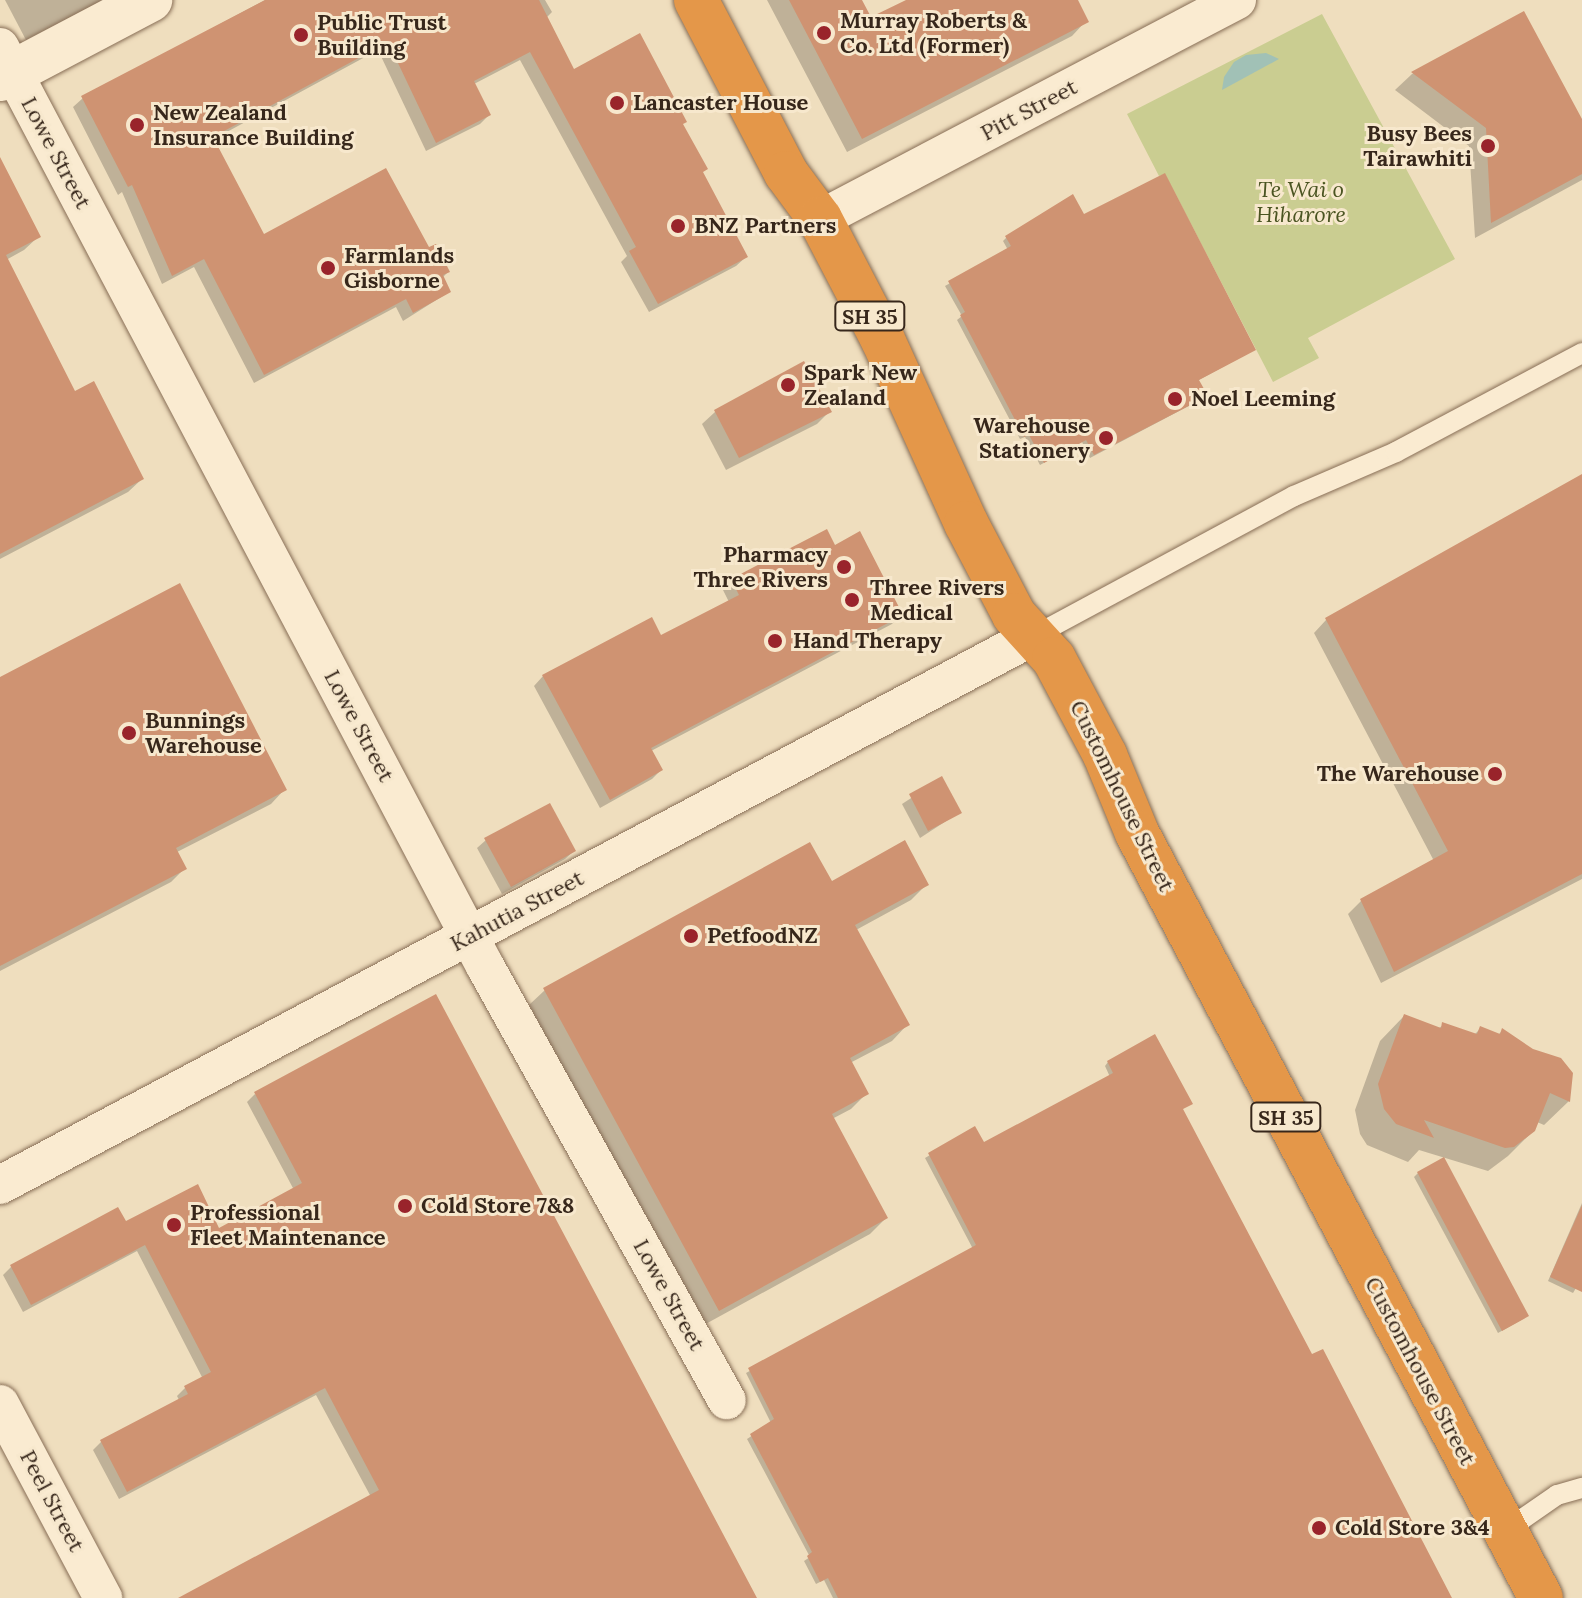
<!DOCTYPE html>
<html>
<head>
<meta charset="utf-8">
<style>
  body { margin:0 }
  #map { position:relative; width:1582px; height:1598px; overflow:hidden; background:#efdebe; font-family:Lora,serif }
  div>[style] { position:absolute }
  .green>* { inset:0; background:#cacd91 }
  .water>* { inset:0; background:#a1c1b6 }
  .shadow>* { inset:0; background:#0003 }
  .building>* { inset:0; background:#cf9372 }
  .roads { filter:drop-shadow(0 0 2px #886e56) drop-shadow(0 0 2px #886e56) }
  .lane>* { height:20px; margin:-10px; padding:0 10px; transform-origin:10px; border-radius:10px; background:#faebd1 }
  .street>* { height:38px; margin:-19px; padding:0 19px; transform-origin:19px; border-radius:19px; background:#faebd1 }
  .secondary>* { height:44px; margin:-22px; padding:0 22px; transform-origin:22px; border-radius:22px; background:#faebd1 }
  .highway>* { height:44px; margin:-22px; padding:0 22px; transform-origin:22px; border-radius:22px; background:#e49749 }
  .dots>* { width:22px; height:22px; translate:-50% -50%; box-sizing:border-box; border:4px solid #f7e8cd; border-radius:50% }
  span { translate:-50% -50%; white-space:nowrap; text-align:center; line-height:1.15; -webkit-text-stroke:6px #f7e8cd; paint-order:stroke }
  .shield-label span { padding:2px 6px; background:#f7e8cd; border:2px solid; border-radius:6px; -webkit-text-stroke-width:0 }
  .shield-label { font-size:20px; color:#37271b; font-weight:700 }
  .poi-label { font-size:22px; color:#37271b; font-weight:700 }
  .left { translate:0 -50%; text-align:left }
  .right { translate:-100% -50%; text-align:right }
  .street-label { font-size:22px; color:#37271b }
  .park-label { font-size:22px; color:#4a5421; font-style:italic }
</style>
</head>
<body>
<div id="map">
  <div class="green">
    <i style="clip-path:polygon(1322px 14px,1455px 259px,1308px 338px,1319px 358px,1273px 382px,1165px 174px,1159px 176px,1127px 114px)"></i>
  </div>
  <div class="water">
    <i style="clip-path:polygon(1266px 53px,1279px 59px,1222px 90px,1224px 77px,1234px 62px,1246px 55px)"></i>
  </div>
  <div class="shadow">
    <i style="clip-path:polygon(5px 0,104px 0,26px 40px)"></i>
    <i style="clip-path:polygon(265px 0,545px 0,552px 12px,546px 18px,573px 71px,681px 125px,701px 173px,746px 257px,736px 266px,649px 312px,621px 262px,627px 256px,520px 60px,474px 84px,489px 115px,480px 124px,426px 151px,378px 50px,212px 140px,263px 237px,448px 272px,442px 278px,449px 292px,403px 321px,396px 307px,254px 383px,194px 267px,162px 284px,122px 192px,118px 195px,73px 107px,83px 98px)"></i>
    <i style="clip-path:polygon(767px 0,859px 0,870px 20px,911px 0,1075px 0,1086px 21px,1072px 36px,847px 152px)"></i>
    <i style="clip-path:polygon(1524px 13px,1582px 123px,1582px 180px,1475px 238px,1469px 146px,1395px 90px,1412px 74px)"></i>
    <i style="clip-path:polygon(0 182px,38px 237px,24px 250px,6px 260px,74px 393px,142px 479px,128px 492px,0 559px)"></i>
    <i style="clip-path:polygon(1084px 217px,1254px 350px,1197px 381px,1205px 396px,1202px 399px,1090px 458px,1082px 442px,1040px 465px,1025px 437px,1020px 439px,957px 320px,962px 316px,945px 286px,1008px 250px,1003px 241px,1007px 237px)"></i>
    <i style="clip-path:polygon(715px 412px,829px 412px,817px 424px,726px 470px,702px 424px)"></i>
    <i style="clip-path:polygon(1582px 476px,1582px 879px,1381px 983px,1348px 914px,1361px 901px,1434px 861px,1314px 633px,1326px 620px)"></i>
    <i style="clip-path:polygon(834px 547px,901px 614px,892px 624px,651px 751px,661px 770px,652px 779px,600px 808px,534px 686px,543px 676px,660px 638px,729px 602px,723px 590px,732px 581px)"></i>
    <i style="clip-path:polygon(0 679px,284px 790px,271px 804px,177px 852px,185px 868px,171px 882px,0 971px)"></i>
    <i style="clip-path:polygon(942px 778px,960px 812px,920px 838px,902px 804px)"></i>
    <i style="clip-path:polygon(486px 840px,574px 851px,565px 859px,502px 894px,477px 848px)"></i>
    <i style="clip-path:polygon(831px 884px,927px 884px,911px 900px,856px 930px,907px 1025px,892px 1041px,850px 1063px,867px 1093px,851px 1109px,832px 1119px,886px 1218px,870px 1234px,702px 1326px,529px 1005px,545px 990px)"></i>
    <i style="clip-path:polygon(1404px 1016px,1438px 1029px,1443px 1025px,1474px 1035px,1480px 1029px,1498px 1035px,1502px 1031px,1569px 1101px,1544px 1125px,1537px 1122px,1534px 1130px,1508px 1156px,1488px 1171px,1419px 1150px,1408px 1162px,1367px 1145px,1360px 1134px,1355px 1110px,1380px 1041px)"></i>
    <i style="clip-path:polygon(1108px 1062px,1191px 1103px,1181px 1110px,1312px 1357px,1450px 1598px,833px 1598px,824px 1580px,816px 1584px,804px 1561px,810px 1557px,747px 1439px,771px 1423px,746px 1373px,973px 1249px,925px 1158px,974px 1129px,983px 1144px,1110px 1077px,1105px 1066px)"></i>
    <i style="clip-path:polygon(255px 1094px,754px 1598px,183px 1598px,371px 1497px,316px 1395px,119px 1499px,93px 1450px,101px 1442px,179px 1400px,177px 1396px,185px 1388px,203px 1379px,137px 1251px,23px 1312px,3px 1275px,11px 1267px,125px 1224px,218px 1231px,294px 1190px,247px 1102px)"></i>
    <i style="clip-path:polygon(1418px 1173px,1527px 1316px,1523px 1319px,1498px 1333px,1414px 1177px)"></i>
    <i style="clip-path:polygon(1582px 1203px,1582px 1278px,1573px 1293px,1548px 1281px)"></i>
  </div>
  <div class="building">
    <i style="clip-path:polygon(265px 0,539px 0,574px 69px,640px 33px,687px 122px,683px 124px,708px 169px,703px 172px,748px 257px,658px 304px,629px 251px,636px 247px,530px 52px,474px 81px,491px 115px,436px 143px,388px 42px,213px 137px,264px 234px,386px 168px,429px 247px,436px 244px,450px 272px,443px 275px,451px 292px,413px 313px,406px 299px,264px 375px,204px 259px,172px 276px,132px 185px,128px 187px,81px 96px)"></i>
    <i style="clip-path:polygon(789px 0,862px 0,871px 17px,906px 0,1078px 0,1089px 22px,862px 139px)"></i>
    <i style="clip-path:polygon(1524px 11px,1582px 119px,1582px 174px,1491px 223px,1486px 128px,1411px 72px)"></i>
    <i style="clip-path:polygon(0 157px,41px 237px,6px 255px,75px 391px,94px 381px,144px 479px,0 554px)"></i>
    <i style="clip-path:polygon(1165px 173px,1256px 350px,1199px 380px,1208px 396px,1094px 455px,1086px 440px,1044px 463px,1029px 435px,1024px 437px,960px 315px,965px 312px,948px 281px,1011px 246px,1005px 236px,1073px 194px,1084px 214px)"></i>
    <i style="clip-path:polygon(804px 361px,832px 412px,739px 458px,714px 410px)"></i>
    <i style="clip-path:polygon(1582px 474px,1582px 874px,1394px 972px,1360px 899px,1448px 851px,1325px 618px)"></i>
    <i style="clip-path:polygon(827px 529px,835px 545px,860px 531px,903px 615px,651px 748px,663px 770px,610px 800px,542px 675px,652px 617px,661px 635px,739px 595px,731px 579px)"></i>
    <i style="clip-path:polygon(180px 583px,287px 790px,176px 848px,187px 869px,0 966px,0 677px)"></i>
    <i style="clip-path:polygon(942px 776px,962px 813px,928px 831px,909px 794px)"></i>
    <i style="clip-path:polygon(550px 803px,576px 851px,511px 887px,484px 838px)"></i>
    <i style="clip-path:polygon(905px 840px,929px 885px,855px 925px,910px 1025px,850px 1058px,869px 1094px,832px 1114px,888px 1218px,719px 1311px,543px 988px,810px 842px,832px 881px)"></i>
    <i style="clip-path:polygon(436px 994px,608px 1317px,757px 1598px,178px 1598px,379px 1490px,325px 1388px,127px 1492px,100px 1440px,188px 1394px,184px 1386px,211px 1372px,145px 1245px,31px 1305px,10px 1265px,118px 1207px,126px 1221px,198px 1184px,219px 1228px,302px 1183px,254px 1092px)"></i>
    <i style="clip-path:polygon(1404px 1014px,1441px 1028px,1442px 1022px,1477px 1034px,1480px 1026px,1500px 1034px,1502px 1028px,1533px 1049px,1561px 1058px,1573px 1073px,1570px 1102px,1550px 1093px,1535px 1131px,1514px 1147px,1505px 1148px,1424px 1120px,1434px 1138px,1396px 1124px,1384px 1109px,1378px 1084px)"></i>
    <i style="clip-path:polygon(1155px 1034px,1193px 1104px,1183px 1109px,1312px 1354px,1323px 1349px,1452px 1598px,838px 1598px,828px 1578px,820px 1582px,807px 1556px,812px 1552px,750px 1434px,774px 1419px,748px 1368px,976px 1245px,928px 1153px,975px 1126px,984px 1142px,1113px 1073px,1107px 1061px)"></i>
    <i style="clip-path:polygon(1444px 1157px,1529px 1316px,1502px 1331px,1417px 1172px)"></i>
    <i style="clip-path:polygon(1582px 1205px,1582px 1292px,1550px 1277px)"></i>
  </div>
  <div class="roads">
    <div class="lane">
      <i style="left:1034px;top:636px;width:295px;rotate:-28.3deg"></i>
      <i style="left:1294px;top:496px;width:111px;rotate:-23.3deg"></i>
      <i style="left:1396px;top:452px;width:211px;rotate:-28deg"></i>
      <i style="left:1505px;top:1531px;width:63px;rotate:-34.7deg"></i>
      <i style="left:1557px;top:1495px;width:26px;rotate:-16deg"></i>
    </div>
    <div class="street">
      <i style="left:0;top:47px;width:1039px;rotate:62.18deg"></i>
      <i style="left:485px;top:966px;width:497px;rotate:60.9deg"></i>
      <i style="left:820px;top:219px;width:471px;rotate:-27.7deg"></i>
      <i style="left:0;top:1185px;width:1171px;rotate:-27.97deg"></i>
      <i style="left:0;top:1404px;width:220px;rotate:62deg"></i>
    </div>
    <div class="secondary">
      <i style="left:0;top:79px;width:170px;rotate:-27.8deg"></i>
    </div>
    <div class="highway">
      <i style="left:696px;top:0;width:195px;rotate:62.5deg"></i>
      <i style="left:786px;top:173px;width:57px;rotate:53.5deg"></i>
      <i style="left:820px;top:219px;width:136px;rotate:62.5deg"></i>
      <i style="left:883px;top:340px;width:201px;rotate:65.6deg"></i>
      <i style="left:966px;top:523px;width:104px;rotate:62.4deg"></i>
      <i style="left:1014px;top:615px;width:59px;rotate:47.7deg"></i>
      <i style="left:1054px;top:659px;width:109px;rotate:62deg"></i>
      <i style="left:1105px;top:755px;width:84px;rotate:67.7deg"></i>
      <i style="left:1137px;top:833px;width:865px;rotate:62.16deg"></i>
    </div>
  </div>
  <div class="dots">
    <i style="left:824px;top:33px;background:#99242b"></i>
    <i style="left:301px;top:35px;background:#99242b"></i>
    <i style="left:617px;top:103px;background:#99242b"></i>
    <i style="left:137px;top:125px;background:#99242b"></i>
    <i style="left:1488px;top:146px;background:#99242b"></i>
    <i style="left:678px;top:226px;background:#99242b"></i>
    <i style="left:328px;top:268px;background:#99242b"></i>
    <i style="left:788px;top:385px;background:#99242b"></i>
    <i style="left:1175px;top:399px;background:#99242b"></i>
    <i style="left:1106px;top:438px;background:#99242b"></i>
    <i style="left:844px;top:567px;background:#99242b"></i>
    <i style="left:852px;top:600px;background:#99242b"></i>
    <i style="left:775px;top:641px;background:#99242b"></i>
    <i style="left:129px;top:733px;background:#99242b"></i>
    <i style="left:1495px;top:774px;background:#99242b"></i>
    <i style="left:691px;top:936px;background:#99242b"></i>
    <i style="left:405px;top:1206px;background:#99242b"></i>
    <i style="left:174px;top:1225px;background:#99242b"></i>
    <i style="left:1319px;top:1528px;background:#99242b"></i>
  </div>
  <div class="shield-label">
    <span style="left:870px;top:316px">SH 35</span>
    <span style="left:1286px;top:1117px">SH 35</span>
  </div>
  <div class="poi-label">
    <span class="left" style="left:840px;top:33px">Murray Roberts &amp;<br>Co. Ltd (Former)</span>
    <span class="left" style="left:317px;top:35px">Public Trust<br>Building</span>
    <span class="left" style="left:633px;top:103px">Lancaster House</span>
    <span class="left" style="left:153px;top:125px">New Zealand<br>Insurance Building</span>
    <span class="right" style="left:1472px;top:146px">Busy Bees<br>Tairawhiti</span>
    <span class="left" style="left:694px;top:226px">BNZ Partners</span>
    <span class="left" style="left:344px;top:268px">Farmlands<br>Gisborne</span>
    <span class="left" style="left:804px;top:385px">Spark New<br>Zealand</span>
    <span class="left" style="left:1191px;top:399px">Noel Leeming</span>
    <span class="right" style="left:1090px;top:438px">Warehouse<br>Stationery</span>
    <span class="right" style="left:828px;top:567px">Pharmacy<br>Three Rivers</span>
    <span class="left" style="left:870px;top:600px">Three Rivers<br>Medical</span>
    <span class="left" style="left:793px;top:641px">Hand Therapy</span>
    <span class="left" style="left:145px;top:733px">Bunnings<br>Warehouse</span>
    <span class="right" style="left:1479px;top:774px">The Warehouse</span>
    <span class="left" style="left:707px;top:936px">PetfoodNZ</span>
    <span class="left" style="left:421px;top:1206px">Cold Store 7&amp;8</span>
    <span class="left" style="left:190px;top:1225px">Professional<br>Fleet Maintenance</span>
    <span class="left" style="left:1335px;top:1528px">Cold Store 3&amp;4</span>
  </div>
  <div class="street-label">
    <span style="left:1029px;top:110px;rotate:-28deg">Pitt Street</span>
    <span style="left:56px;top:153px;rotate:62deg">Lowe Street</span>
    <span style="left:359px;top:726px;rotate:62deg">Lowe Street</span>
    <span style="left:1122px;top:796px;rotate:64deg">Customhouse Street</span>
    <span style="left:517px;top:911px;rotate:-28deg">Kahutia Street</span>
    <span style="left:669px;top:1295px;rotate:61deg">Lowe Street</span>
    <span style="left:1420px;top:1371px;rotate:62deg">Customhouse Street</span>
    <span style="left:52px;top:1501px;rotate:62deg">Peel Street</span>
  </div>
  <div class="park-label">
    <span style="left:1301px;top:202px">Te Wai o<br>Hiharore</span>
  </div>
</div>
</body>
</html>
